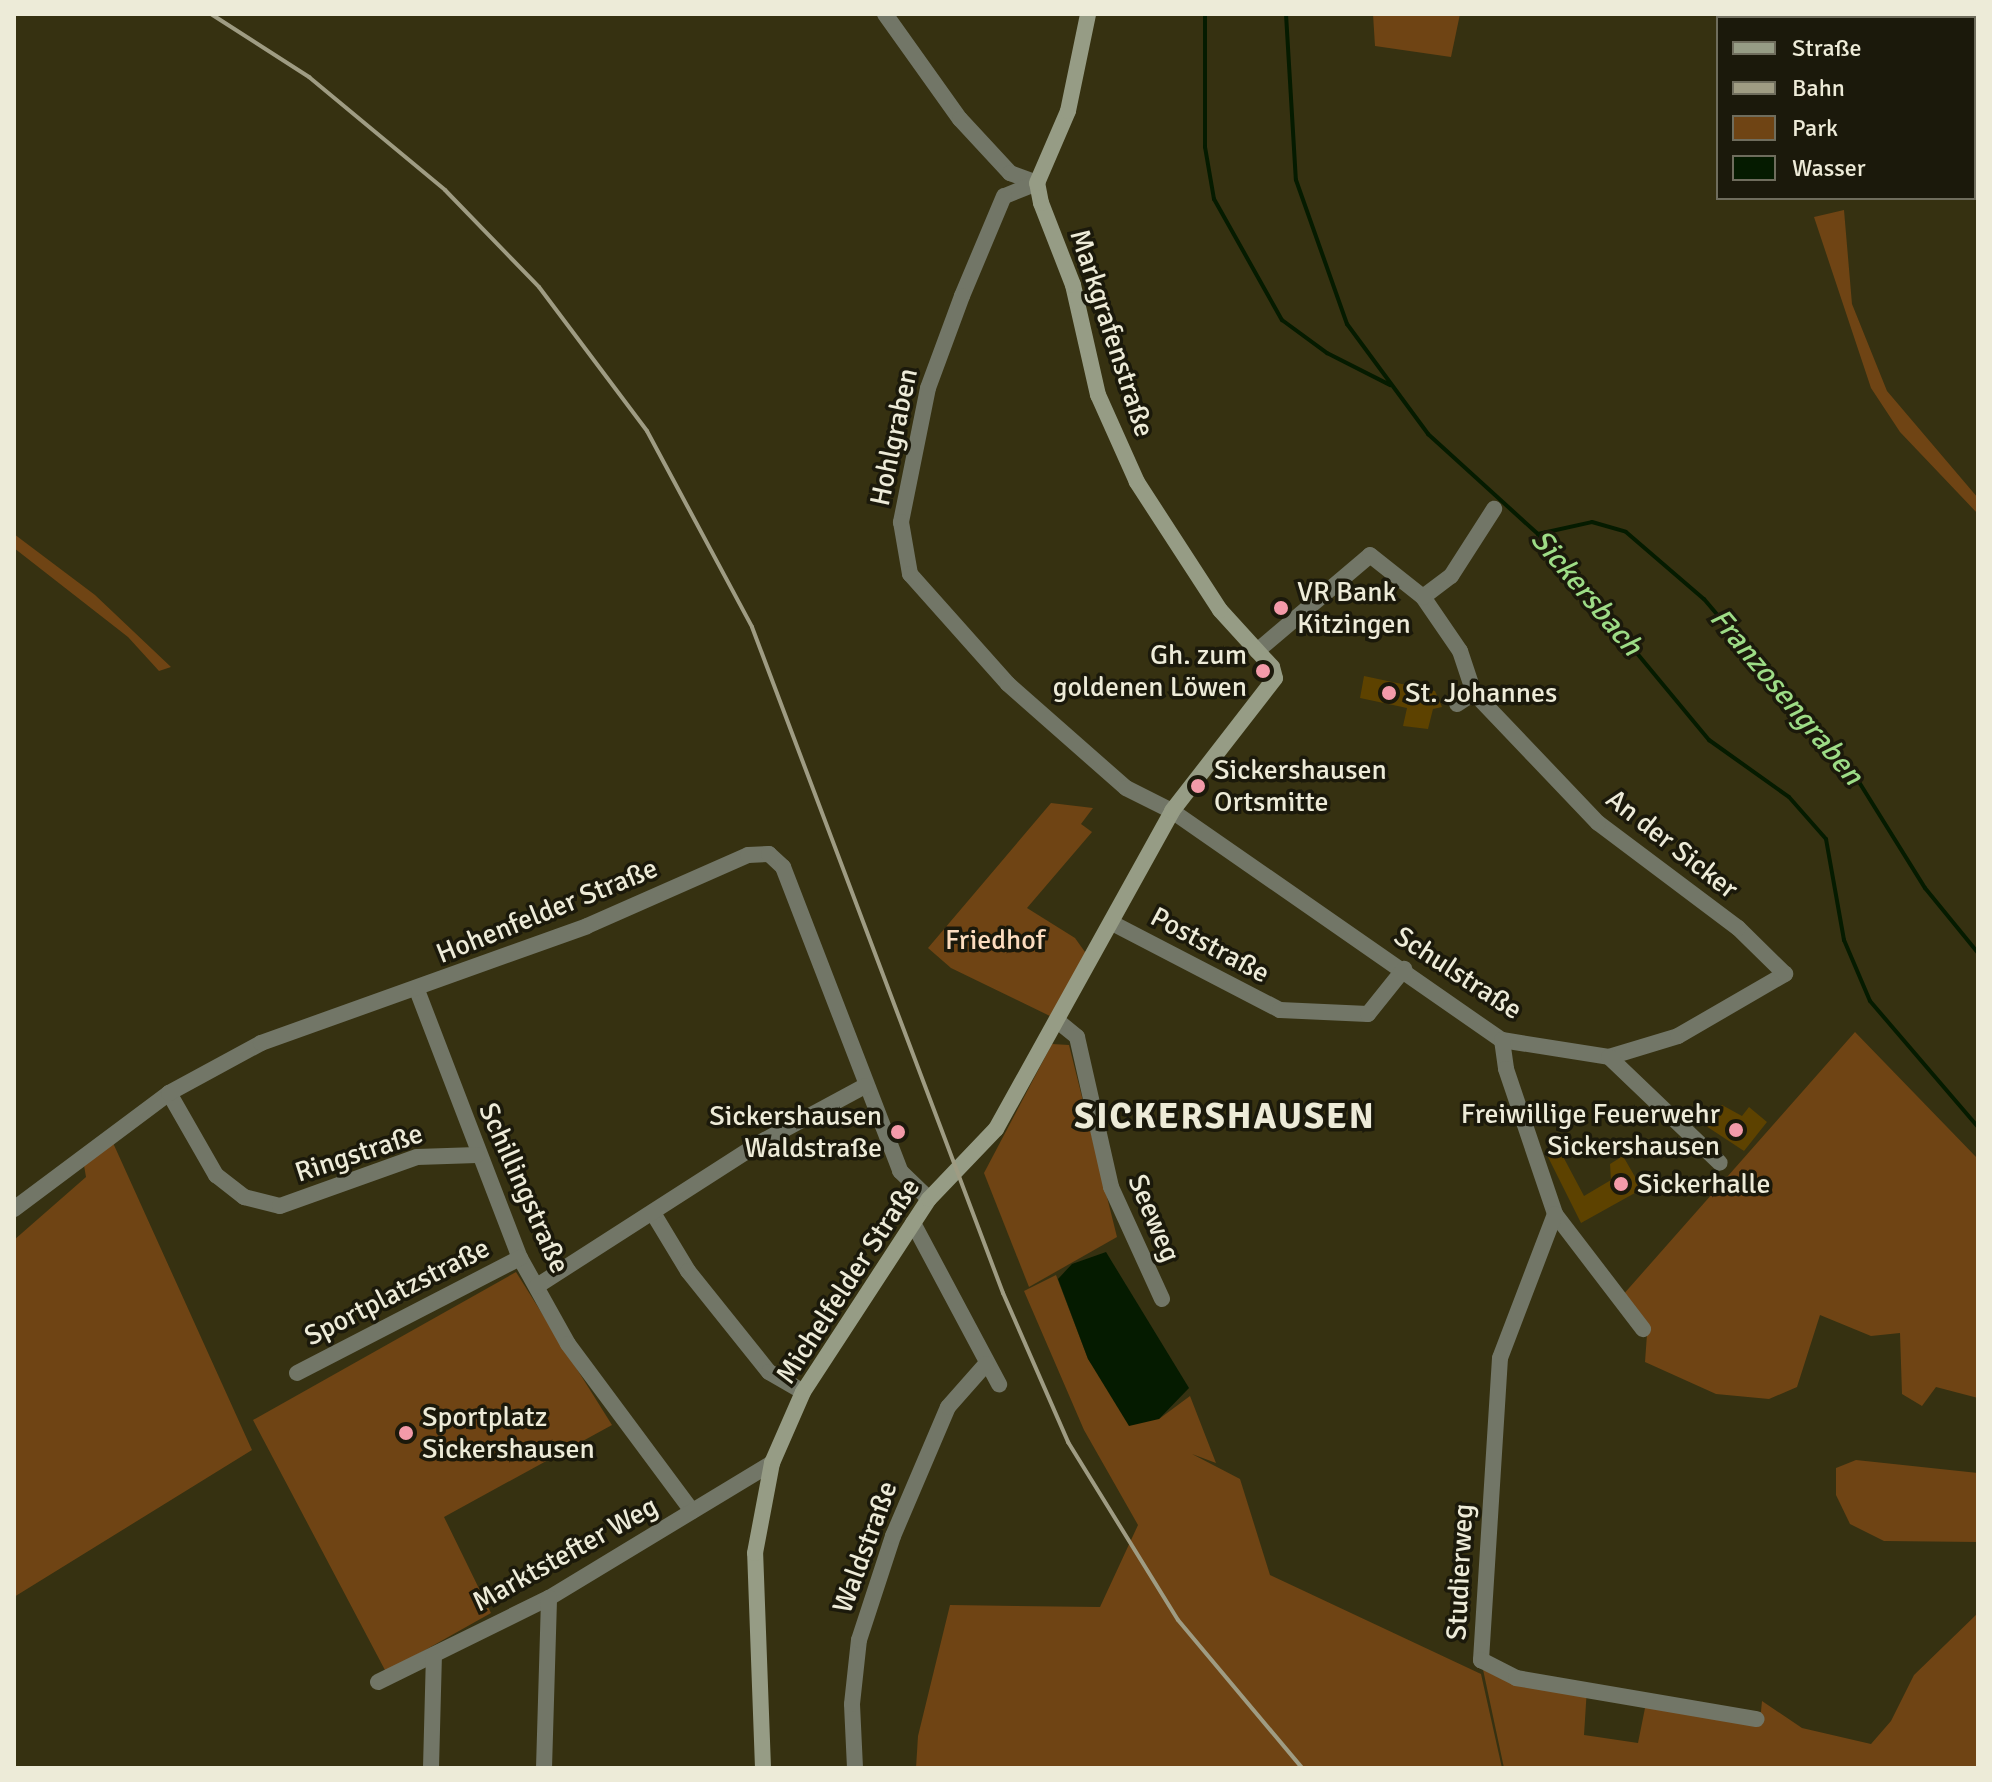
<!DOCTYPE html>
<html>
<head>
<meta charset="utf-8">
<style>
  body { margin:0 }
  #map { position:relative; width:1992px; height:1782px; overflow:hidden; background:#363111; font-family:Signika,sans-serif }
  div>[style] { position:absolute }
  .green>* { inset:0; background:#6f4414 }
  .water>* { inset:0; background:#051b00 }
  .stream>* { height:4px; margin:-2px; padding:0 2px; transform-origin:2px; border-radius:2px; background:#051b00 }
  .building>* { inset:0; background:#5d4200 }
  .street>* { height:16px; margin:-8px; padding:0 8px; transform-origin:8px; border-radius:8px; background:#727667 }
  .secondary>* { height:16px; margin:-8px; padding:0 8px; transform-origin:8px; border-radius:8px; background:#969c85 }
  .rail>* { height:4px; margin:-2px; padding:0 2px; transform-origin:2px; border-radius:2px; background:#9f9c83 }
  .dots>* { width:22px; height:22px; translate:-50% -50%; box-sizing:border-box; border:4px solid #1b190b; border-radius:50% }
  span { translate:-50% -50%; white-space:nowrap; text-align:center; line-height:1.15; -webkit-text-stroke:7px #1b190b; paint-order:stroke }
  .street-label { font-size:28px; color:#edebd8 }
  .poi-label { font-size:28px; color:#edebd8 }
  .left { translate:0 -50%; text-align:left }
  .right { translate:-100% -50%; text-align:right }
  .park-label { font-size:28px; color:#fcdcbf }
  .water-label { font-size:30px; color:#9ddc86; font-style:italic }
  .district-label { font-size:36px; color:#edebd8; font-weight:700; letter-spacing:2px }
  .frame { position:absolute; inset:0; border:16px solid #edebd8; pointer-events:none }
  .legend { position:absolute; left:1716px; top:16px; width:260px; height:184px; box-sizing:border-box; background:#1b190b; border:2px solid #6f6d5d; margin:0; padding:10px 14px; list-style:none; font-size:24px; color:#edebd8 }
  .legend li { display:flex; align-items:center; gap:16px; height:40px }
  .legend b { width:40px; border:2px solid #6f6d5d }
</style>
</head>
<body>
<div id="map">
  <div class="green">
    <i style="clip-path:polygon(1373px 14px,1460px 14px,1451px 57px,1375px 46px)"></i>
    <i style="clip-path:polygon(1844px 210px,1852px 304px,1887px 391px,1978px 498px,1978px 514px,1900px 432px,1871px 388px,1814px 217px)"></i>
    <i style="clip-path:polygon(14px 534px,95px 595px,171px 667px,159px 671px,128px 637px,14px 548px)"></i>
    <i style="clip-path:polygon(1051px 803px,1093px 808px,1081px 824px,1092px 832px,1027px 908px,1075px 938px,1090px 959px,1052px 1017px,951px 968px,928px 948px)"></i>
    <i style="clip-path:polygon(1855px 1032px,1978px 1159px,1978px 1398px,1936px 1387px,1922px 1406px,1902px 1394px,1900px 1333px,1871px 1336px,1820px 1315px,1797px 1387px,1769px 1399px,1716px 1394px,1645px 1362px,1647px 1334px,1622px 1296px)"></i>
    <i style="clip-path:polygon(1052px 1044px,1069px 1045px,1117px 1237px,1029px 1287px,984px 1173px)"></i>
    <i style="clip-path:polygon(109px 1134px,252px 1450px,14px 1597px,14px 1240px,86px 1177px,82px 1154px)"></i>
    <i style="clip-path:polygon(516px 1272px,612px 1425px,444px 1517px,491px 1613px,386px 1672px,253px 1420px)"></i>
    <i style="clip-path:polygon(1056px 1275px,1088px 1359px,1106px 1384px,1159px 1419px,1190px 1396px,1216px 1463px,1192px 1454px,1240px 1479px,1270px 1575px,1481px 1674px,1502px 1768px,916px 1768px,918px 1736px,950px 1605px,1100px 1607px,1138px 1525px,1084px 1430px,1024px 1291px)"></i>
    <i style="clip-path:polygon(1856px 1460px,1978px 1473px,1978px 1542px,1884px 1541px,1850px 1524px,1836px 1495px,1836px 1468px)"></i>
    <i style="clip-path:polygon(1978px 1613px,1978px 1768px,1504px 1768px,1481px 1660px,1516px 1678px,1587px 1688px,1584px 1735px,1638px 1743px,1646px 1703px,1760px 1721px,1762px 1701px,1802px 1728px,1871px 1744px,1891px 1721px,1914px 1675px)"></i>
  </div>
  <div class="water">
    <i style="clip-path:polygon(1106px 1252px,1189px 1388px,1159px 1419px,1129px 1426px,1088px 1359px,1058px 1279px,1072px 1264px)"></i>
  </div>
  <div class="stream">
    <i style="left:1205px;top:14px;width:133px;rotate:90deg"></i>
    <i style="left:1205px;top:147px;width:53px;rotate:80.2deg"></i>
    <i style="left:1214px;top:199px;width:139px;rotate:60.7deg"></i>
    <i style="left:1282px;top:320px;width:56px;rotate:36.3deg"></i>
    <i style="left:1327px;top:353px;width:71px;rotate:26.9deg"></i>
    <i style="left:1286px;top:14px;width:166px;rotate:86.6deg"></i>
    <i style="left:1296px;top:180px;width:153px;rotate:70.5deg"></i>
    <i style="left:1347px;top:324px;width:137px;rotate:53.6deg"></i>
    <i style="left:1428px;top:434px;width:149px;rotate:42.3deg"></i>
    <i style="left:1538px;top:534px;width:268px;rotate:50.3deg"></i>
    <i style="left:1709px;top:740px;width:98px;rotate:35.5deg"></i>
    <i style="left:1789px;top:797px;width:56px;rotate:48.6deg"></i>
    <i style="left:1826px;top:839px;width:103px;rotate:79.9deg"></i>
    <i style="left:1844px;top:940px;width:66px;rotate:66.9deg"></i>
    <i style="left:1870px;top:1001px;width:166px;rotate:49.4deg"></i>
    <i style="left:1538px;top:534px;width:55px;rotate:-12.5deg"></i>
    <i style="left:1592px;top:522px;width:35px;rotate:16deg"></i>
    <i style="left:1626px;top:532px;width:103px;rotate:40.7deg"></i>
    <i style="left:1704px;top:599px;width:240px;rotate:49.7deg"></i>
    <i style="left:1859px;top:782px;width:125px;rotate:58.1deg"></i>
    <i style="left:1925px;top:888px;width:84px;rotate:50.8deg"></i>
  </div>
  <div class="building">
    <i style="clip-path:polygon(1364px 676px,1435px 691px,1442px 707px,1433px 709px,1428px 729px,1403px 726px,1407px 708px,1360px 698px)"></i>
    <i style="clip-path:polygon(1722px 1105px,1742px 1116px,1749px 1107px,1767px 1122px,1744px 1151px,1706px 1126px)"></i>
    <i style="clip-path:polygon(1558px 1147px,1584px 1196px,1611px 1180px,1610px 1164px,1623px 1156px,1642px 1189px,1581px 1223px,1546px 1153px)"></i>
  </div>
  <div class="street">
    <i style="left:885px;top:14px;width:129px;rotate:54.5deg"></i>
    <i style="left:960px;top:119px;width:74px;rotate:47.2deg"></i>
    <i style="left:1010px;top:173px;width:29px;rotate:20deg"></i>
    <i style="left:1037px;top:183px;width:35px;rotate:158deg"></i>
    <i style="left:1004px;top:196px;width:108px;rotate:112.8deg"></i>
    <i style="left:962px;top:296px;width:98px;rotate:110.3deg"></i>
    <i style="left:928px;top:388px;width:137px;rotate:101.4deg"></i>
    <i style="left:901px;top:522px;width:53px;rotate:80.2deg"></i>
    <i style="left:910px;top:574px;width:147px;rotate:48.3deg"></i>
    <i style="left:1008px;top:684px;width:157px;rotate:41.4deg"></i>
    <i style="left:1126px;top:788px;width:51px;rotate:26.6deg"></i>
    <i style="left:1172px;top:811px;width:402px;rotate:34.8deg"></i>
    <i style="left:1502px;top:1040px;width:108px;rotate:9deg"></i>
    <i style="left:1609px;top:1057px;width:72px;rotate:-16.9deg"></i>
    <i style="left:1678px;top:1036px;width:124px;rotate:-30.1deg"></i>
    <i style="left:1785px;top:974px;width:66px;rotate:-135.6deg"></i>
    <i style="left:1738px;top:928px;width:175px;rotate:-143.1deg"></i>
    <i style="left:1598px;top:823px;width:180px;rotate:-133.6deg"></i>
    <i style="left:1474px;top:693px;width:44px;rotate:-108.4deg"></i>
    <i style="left:1460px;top:651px;width:65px;rotate:-124.4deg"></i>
    <i style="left:1257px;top:651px;width:148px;rotate:-40.3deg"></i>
    <i style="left:1370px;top:555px;width:68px;rotate:38.4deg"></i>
    <i style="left:1423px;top:597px;width:35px;rotate:-37deg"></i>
    <i style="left:1451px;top:576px;width:80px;rotate:-57.3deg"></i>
    <i style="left:1457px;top:704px;width:20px;rotate:-33deg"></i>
    <i style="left:1114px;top:924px;width:187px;rotate:27.4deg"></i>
    <i style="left:1280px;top:1010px;width:88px;rotate:2.6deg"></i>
    <i style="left:1368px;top:1014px;width:58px;rotate:-51.3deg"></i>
    <i style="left:417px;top:990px;width:287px;rotate:69deg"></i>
    <i style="left:520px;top:1258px;width:98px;rotate:60.8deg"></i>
    <i style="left:568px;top:1344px;width:208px;rotate:53.4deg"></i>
    <i style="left:1060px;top:1023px;width:22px;rotate:39deg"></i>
    <i style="left:1077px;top:1037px;width:154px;rotate:77.2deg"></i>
    <i style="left:1111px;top:1187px;width:123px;rotate:65.5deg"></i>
    <i style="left:1502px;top:1040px;width:29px;rotate:82deg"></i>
    <i style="left:1506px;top:1069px;width:153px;rotate:71.3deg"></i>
    <i style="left:1555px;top:1214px;width:145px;rotate:52.6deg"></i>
    <i style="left:1609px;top:1057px;width:153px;rotate:43.7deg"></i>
    <i style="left:169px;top:1093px;width:95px;rotate:60.2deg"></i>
    <i style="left:216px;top:1175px;width:36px;rotate:38deg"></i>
    <i style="left:244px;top:1197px;width:37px;rotate:14deg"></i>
    <i style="left:280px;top:1206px;width:145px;rotate:-19.7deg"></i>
    <i style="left:417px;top:1157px;width:60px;rotate:-1.9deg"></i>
    <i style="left:14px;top:1209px;width:194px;rotate:-36.8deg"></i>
    <i style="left:169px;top:1093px;width:105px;rotate:-28.5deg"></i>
    <i style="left:261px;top:1043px;width:346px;rotate:-19.7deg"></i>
    <i style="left:587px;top:926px;width:176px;rotate:-23.8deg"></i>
    <i style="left:748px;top:855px;width:21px;rotate:-3deg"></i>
    <i style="left:769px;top:854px;width:19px;rotate:43deg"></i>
    <i style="left:783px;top:867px;width:326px;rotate:68.9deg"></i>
    <i style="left:900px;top:1171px;width:40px;rotate:44deg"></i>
    <i style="left:653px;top:1213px;width:68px;rotate:58.9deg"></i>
    <i style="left:688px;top:1271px;width:129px;rotate:51.3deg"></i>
    <i style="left:769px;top:1372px;width:39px;rotate:30deg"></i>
    <i style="left:1555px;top:1214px;width:154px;rotate:110.9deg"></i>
    <i style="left:1500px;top:1358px;width:303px;rotate:93.6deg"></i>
    <i style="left:1481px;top:1660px;width:39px;rotate:27deg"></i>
    <i style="left:1516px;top:1678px;width:244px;rotate:9.7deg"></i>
    <i style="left:913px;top:1223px;width:183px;rotate:61.9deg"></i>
    <i style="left:537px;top:1286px;width:266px;rotate:-32.7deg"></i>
    <i style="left:761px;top:1142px;width:118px;rotate:-28.3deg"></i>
    <i style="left:297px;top:1373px;width:251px;rotate:-27.3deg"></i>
    <i style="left:378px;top:1682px;width:191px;rotate:-26.2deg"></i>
    <i style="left:549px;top:1598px;width:261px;rotate:-31.2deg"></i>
    <i style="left:431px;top:1768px;width:113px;rotate:-88.5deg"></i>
    <i style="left:544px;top:1768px;width:170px;rotate:-88.3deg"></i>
    <i style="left:855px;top:1768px;width:64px;rotate:-92.7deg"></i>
    <i style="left:852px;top:1704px;width:64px;rotate:-83.8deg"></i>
    <i style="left:859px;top:1640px;width:109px;rotate:-71.9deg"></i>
    <i style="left:893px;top:1536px;width:140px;rotate:-66.9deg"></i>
    <i style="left:948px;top:1407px;width:57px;rotate:-48.5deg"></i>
  </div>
  <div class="secondary">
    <i style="left:763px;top:1768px;width:215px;rotate:-92.1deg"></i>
    <i style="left:755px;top:1553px;width:92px;rotate:-79.3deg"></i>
    <i style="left:772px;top:1463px;width:77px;rotate:-66.4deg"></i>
    <i style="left:803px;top:1392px;width:230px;rotate:-56.9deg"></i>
    <i style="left:929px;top:1199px;width:97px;rotate:-46.3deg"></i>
    <i style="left:996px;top:1129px;width:363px;rotate:-61deg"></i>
    <i style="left:1172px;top:811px;width:168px;rotate:-52.2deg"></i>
    <i style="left:1275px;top:678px;width:11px;rotate:-105deg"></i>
    <i style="left:1272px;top:667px;width:77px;rotate:-132.4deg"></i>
    <i style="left:1220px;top:610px;width:153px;rotate:-123deg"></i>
    <i style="left:1137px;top:482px;width:95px;rotate:-114.1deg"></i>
    <i style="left:1098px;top:395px;width:113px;rotate:-102.8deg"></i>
    <i style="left:1073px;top:285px;width:88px;rotate:-111.3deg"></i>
    <i style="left:1041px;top:203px;width:20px;rotate:-101deg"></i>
    <i style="left:1037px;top:183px;width:78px;rotate:-66.7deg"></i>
    <i style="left:1068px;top:111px;width:99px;rotate:-78.3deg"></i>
  </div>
  <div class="rail">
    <i style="left:211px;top:14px;width:117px;rotate:32.7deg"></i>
    <i style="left:309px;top:77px;width:177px;rotate:39.7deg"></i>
    <i style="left:445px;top:190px;width:135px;rotate:45.9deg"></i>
    <i style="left:539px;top:287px;width:180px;rotate:53.1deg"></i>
    <i style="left:647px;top:431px;width:222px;rotate:61.8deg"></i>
    <i style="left:752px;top:627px;width:712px;rotate:69.35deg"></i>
    <i style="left:1003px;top:1293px;width:163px;rotate:66.4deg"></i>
    <i style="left:1068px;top:1442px;width:209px;rotate:58.3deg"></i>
    <i style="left:1178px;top:1620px;width:193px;rotate:50deg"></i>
  </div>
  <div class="dots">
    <i style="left:1281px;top:608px;background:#f39aa9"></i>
    <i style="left:1263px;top:671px;background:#f39aa9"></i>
    <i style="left:1389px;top:693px;background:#f39aa9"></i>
    <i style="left:1198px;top:786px;background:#f39aa9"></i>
    <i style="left:1736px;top:1130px;background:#f39aa9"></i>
    <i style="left:898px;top:1132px;background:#f39aa9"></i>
    <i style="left:1621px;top:1184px;background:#f39aa9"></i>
    <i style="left:406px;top:1433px;background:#f39aa9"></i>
  </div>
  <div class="street-label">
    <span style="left:1112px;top:333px;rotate:72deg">Markgrafenstraße</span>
    <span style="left:894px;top:437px;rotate:-78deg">Hohlgraben</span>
    <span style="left:1672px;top:844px;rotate:38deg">An der Sicker</span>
    <span style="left:547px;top:911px;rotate:-22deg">Hohenfelder Straße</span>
    <span style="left:1210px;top:945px;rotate:28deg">Poststraße</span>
    <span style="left:1458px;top:973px;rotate:33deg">Schulstraße</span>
    <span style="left:359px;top:1153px;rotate:-18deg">Ringstraße</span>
    <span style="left:524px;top:1188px;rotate:66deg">Schillingstraße</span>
    <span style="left:1154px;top:1218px;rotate:67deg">Seeweg</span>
    <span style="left:848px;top:1281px;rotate:-57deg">Michelfelder Straße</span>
    <span style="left:397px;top:1292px;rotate:-27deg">Sportplatzstraße</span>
    <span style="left:865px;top:1547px;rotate:-70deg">Waldstraße</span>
    <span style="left:565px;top:1554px;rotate:-29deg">Marktstefter Weg</span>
    <span style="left:1460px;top:1572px;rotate:-87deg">Studierweg</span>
  </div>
  <div class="poi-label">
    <span class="left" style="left:1297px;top:608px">VR Bank<br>Kitzingen</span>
    <span class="right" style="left:1247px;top:671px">Gh. zum<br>goldenen Löwen</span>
    <span class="left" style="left:1405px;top:693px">St. Johannes</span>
    <span class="left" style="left:1214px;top:786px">Sickershausen<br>Ortsmitte</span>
    <span class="right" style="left:1720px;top:1130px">Freiwillige Feuerwehr<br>Sickershausen</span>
    <span class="right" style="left:882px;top:1132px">Sickershausen<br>Waldstraße</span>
    <span class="left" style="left:1637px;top:1184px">Sickerhalle</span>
    <span class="left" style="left:422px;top:1433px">Sportplatz<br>Sickershausen</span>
  </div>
  <div class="park-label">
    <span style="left:995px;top:940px">Friedhof</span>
  </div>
  <div class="water-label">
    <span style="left:1586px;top:593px;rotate:50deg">Sickersbach</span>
    <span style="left:1786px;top:697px;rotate:50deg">Franzosengraben</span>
  </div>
  <div class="district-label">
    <span style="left:1225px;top:1117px">SICKERSHAUSEN</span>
  </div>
  <div class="frame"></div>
  <ul class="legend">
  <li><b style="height:10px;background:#969c85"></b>Straße</li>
  <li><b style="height:10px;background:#9f9c83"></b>Bahn</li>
  <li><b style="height:22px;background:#6f4414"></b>Park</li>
  <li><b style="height:22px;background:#051b00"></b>Wasser</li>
  </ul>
</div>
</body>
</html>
